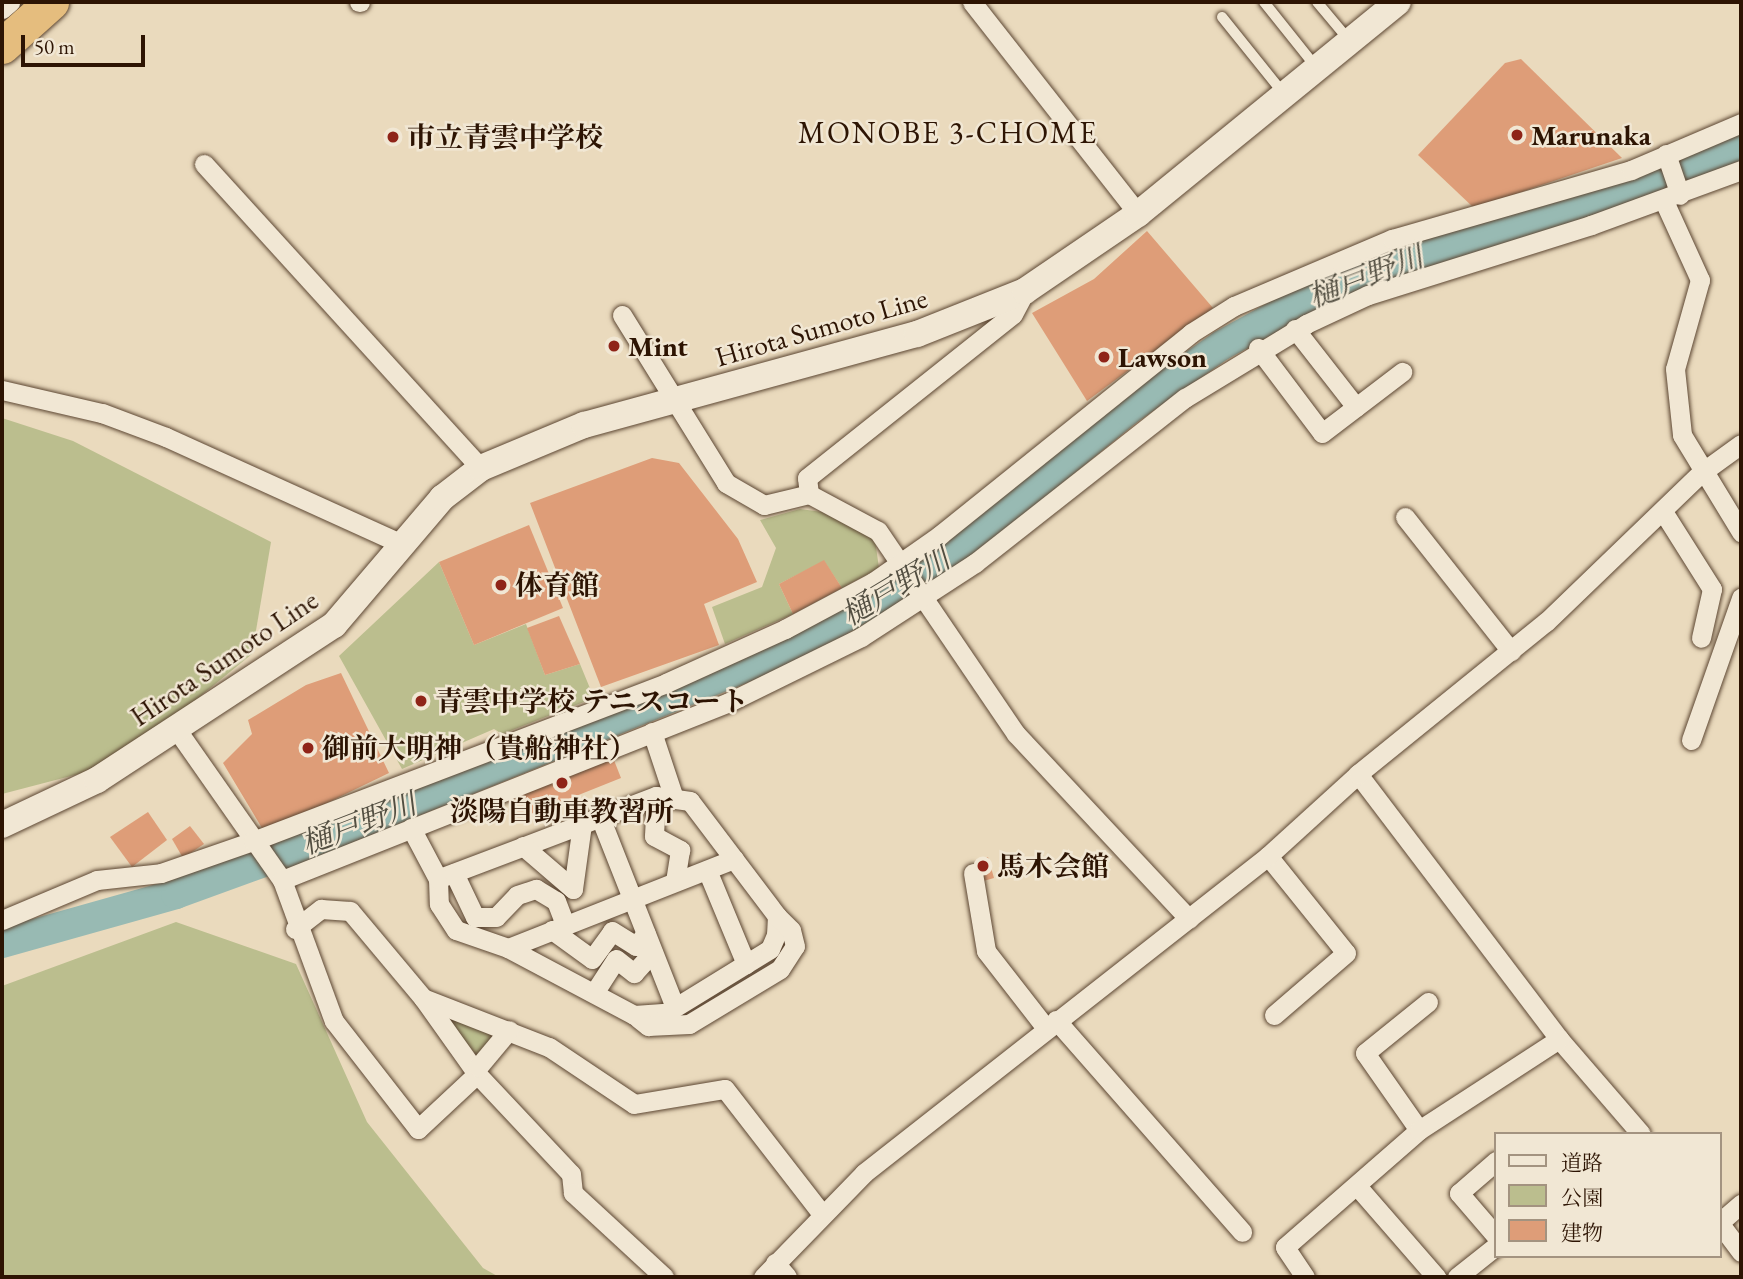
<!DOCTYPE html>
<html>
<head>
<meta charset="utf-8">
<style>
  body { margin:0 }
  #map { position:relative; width:1743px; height:1279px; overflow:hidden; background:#eadabd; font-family:"EB Garamond","Noto Serif JP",serif }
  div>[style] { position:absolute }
  .green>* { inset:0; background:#bbbe8e }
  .river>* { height:30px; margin:-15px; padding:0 15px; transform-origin:15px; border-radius:15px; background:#98bab3 }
  .building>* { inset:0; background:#de9d78 }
  .roads { filter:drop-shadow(0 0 2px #5c4632) drop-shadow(0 0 2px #5c4632) }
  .lane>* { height:10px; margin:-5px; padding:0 5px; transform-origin:5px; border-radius:5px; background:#f1e7d4 }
  .street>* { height:19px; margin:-9.5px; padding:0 9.5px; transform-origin:9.5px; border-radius:9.5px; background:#f1e7d4 }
  .secondary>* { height:26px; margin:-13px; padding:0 13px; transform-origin:13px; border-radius:13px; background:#f1e7d4 }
  .highway>* { height:35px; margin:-17.5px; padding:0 17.5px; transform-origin:17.5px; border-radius:17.5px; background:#e5bd7e }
  .dots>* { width:19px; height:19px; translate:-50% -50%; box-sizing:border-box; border:4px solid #f1e7d4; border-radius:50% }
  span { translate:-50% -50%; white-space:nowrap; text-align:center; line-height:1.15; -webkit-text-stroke:5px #f1e7d4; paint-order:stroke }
  .poi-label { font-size:28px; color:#2d1403; font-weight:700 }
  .left { translate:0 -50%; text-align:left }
  .street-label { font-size:28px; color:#2d1403 }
  .neighbourhood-label { font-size:30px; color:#2d1403; letter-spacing:2px }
  .water-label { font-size:30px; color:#524e41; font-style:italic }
  .frame { position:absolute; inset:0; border:4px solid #2d1403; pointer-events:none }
  .legend { position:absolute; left:1494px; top:1132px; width:228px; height:126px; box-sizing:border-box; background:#f1e7d4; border:2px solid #a39380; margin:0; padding:9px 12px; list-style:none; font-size:21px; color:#2d1403 }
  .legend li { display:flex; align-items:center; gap:14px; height:35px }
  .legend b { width:35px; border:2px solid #a39380 }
  .scale { position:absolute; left:21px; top:35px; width:124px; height:32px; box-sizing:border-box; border:4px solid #2d1403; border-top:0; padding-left:9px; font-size:21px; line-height:24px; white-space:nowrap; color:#2d1403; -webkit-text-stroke:5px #f1e7d4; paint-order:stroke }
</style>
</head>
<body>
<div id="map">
  <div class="green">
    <i style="clip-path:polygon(2px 418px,73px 441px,271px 542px,252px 654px,117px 764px,2px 794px)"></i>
    <i style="clip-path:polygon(800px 509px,822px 512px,875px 540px,879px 568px,842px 588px,824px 561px,779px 584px,793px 614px,725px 644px,712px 607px,762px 587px,776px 548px,760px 520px)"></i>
    <i style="clip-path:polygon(439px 562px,474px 645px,526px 624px,545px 675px,580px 664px,594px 698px,502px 734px,494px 729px,402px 769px,339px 656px)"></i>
    <i style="clip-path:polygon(176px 922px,296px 964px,367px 1122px,483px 1268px,499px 1277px,2px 1277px,2px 986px)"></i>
    <i style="clip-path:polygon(438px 1008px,498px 1034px,478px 1057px)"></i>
  </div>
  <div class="river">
    <i style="left:2px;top:943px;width:181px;rotate:-15.7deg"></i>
    <i style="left:176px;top:894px;width:102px;rotate:-20deg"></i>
    <i style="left:272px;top:859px;width:560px;rotate:-22.03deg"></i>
    <i style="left:791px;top:649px;width:174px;rotate:-29.9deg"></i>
    <i style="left:942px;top:562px;width:239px;rotate:-39.2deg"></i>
    <i style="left:1127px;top:411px;width:116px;rotate:-34.8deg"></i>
    <i style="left:1222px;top:345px;width:91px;rotate:-28.8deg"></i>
    <i style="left:1302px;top:301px;width:86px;rotate:-23.9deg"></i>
    <i style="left:1381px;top:266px;width:231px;rotate:-15.8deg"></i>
    <i style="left:1603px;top:203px;width:149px;rotate:-22.1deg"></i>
  </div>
  <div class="building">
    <i style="clip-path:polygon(1521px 59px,1622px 158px,1474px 208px,1418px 155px,1505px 63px)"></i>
    <i style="clip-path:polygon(1147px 231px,1213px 308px,1087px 401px,1032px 313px,1094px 279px)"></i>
    <i style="clip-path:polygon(652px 458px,679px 463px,738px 539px,757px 582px,704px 604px,719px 645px,601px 687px,530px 503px)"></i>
    <i style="clip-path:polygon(529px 525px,563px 608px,474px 645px,439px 562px)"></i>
    <i style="clip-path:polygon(824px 560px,842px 588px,793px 614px,779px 584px)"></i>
    <i style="clip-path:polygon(559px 616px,580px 664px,545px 675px,527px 628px)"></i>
    <i style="clip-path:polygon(341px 673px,389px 773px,265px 833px,223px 763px,252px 734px,248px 720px,306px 685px)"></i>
    <i style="clip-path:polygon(608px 745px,621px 778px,516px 820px,502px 787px)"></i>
    <i style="clip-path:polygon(148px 812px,167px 840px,132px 867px,110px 837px)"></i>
    <i style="clip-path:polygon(190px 826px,204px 844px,183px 858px,172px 839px)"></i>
    <i style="clip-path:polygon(988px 857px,994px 878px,980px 882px,975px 861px)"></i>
  </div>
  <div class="roads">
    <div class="lane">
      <i style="left:1264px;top:2px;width:83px;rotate:51.3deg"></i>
      <i style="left:1317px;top:2px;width:48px;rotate:50deg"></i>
      <i style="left:1222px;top:17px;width:99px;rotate:51.2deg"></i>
    </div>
    <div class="street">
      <i style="left:359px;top:2px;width:1px"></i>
      <i style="left:972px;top:2px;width:269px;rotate:51.9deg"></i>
      <i style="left:2px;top:9px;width:11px;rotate:-41deg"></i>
      <i style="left:1666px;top:154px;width:43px;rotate:71.1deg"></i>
      <i style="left:204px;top:164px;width:411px;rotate:47.7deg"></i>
      <i style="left:1664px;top:201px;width:87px;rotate:65.5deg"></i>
      <i style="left:1700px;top:280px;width:92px;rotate:105.7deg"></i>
      <i style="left:1675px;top:369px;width:66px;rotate:83.9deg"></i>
      <i style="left:1682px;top:435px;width:114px;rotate:58.7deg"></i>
      <i style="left:622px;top:315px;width:198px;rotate:58.2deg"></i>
      <i style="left:726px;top:483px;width:44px;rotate:30.1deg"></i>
      <i style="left:764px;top:505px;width:46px;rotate:-13.7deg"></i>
      <i style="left:809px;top:494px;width:78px;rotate:28.2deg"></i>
      <i style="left:878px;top:531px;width:245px;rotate:55.8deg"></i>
      <i style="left:1016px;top:734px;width:253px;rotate:46.9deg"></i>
      <i style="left:1295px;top:329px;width:99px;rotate:52deg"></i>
      <i style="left:1258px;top:348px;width:106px;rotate:53deg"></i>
      <i style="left:1322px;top:433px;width:101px;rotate:-37.3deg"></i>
      <i style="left:2px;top:390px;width:103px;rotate:13deg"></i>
      <i style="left:102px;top:413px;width:68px;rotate:20.6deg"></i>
      <i style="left:166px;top:437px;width:261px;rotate:24.4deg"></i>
      <i style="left:809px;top:494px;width:16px;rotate:-97deg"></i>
      <i style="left:807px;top:478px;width:263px;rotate:-38.5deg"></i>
      <i style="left:1013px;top:314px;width:26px;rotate:-62deg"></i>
      <i style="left:1664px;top:513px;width:90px;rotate:57.7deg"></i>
      <i style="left:1712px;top:589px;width:50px;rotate:102.7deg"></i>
      <i style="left:1405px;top:517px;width:171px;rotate:51.7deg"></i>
      <i style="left:177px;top:730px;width:183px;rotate:55deg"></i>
      <i style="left:282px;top:880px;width:150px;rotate:69.8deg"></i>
      <i style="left:334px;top:1021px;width:137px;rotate:52.1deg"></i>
      <i style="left:418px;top:1129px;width:81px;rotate:-43deg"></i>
      <i style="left:652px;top:732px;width:70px;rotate:71.6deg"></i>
      <i style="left:1691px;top:740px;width:151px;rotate:-70.6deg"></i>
      <i style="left:1358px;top:774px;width:333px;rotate:52.8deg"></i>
      <i style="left:1559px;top:1039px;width:125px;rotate:49.2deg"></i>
      <i style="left:656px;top:796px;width:40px;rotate:92.9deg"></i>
      <i style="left:654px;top:836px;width:30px;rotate:28deg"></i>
      <i style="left:680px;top:850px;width:32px;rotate:99deg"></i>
      <i style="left:600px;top:817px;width:204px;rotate:68.5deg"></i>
      <i style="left:411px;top:828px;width:58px;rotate:62.1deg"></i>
      <i style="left:438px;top:879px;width:25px;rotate:88deg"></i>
      <i style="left:439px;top:904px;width:31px;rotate:57deg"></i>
      <i style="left:456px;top:930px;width:55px;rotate:19.1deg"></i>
      <i style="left:508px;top:948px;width:143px;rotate:28deg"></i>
      <i style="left:634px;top:1015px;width:32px;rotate:-4deg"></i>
      <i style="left:666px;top:1013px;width:122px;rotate:-31.6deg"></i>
      <i style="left:770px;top:949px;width:15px;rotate:-67deg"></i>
      <i style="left:776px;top:935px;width:19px;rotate:-87deg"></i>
      <i style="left:777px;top:916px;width:144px;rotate:-127.1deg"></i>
      <i style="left:690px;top:801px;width:34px;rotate:-172deg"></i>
      <i style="left:656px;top:796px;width:233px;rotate:159.2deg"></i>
      <i style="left:523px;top:846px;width:66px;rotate:40.7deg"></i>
      <i style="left:573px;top:889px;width:66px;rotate:-82.1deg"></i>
      <i style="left:1268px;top:856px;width:124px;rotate:51.2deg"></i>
      <i style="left:1346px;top:953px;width:95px;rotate:139.3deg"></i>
      <i style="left:707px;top:870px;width:102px;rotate:67.5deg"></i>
      <i style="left:454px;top:873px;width:49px;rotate:64.5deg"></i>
      <i style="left:475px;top:917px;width:21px"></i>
      <i style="left:496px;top:917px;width:30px;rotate:-46deg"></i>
      <i style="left:517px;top:895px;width:20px;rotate:-18deg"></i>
      <i style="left:536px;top:889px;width:23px;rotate:31deg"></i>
      <i style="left:556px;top:901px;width:26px;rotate:69deg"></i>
      <i style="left:973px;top:873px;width:79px;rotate:80.5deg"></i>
      <i style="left:986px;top:951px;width:98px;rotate:52.1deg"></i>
      <i style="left:282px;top:880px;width:481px;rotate:-21.7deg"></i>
      <i style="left:729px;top:702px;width:147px;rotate:-26.2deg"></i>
      <i style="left:861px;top:637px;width:136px;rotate:-33deg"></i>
      <i style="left:975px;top:563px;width:267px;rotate:-38.2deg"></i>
      <i style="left:1185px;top:398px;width:142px;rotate:-31.4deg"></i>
      <i style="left:1306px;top:324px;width:68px;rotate:-25.1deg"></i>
      <i style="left:1368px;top:295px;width:234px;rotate:-17.4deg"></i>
      <i style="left:1591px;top:225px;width:160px;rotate:-20.1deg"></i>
      <i style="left:2px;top:920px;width:103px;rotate:-22.8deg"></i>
      <i style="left:97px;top:880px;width:64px;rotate:-6.2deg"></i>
      <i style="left:161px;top:873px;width:97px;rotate:-19.2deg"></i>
      <i style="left:253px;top:841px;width:442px;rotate:-20.9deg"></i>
      <i style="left:666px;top:683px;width:131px;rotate:-24.4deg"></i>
      <i style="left:785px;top:629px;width:100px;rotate:-28.1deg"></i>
      <i style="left:873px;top:582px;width:82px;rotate:-35deg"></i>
      <i style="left:940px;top:535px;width:322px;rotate:-38.8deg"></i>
      <i style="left:1191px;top:333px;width:51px;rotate:-32.1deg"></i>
      <i style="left:1234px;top:306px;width:172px;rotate:-23deg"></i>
      <i style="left:1392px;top:239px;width:249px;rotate:-16.1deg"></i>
      <i style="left:1631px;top:170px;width:120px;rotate:-23.1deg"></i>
      <i style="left:295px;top:929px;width:33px;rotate:-38deg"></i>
      <i style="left:321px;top:909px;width:29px;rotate:4deg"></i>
      <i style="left:350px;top:911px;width:114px;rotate:50deg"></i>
      <i style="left:423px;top:998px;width:135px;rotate:21.3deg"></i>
      <i style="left:549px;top:1047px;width:102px;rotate:33.8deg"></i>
      <i style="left:634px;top:1104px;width:92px;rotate:-9.4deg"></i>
      <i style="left:725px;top:1089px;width:158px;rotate:52.2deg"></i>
      <i style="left:552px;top:930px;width:49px;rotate:35.9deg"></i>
      <i style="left:592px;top:959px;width:34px;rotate:-54deg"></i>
      <i style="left:612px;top:931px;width:28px;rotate:32deg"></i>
      <i style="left:636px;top:946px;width:16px;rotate:-52deg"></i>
      <i style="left:508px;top:948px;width:243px;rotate:-21.5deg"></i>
      <i style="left:594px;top:993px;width:40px;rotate:-57.1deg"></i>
      <i style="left:616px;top:959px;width:23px;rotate:38deg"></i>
      <i style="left:634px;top:973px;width:28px;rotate:-48deg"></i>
      <i style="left:423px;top:998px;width:93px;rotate:54.6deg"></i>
      <i style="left:477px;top:1074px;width:137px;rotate:46.8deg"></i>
      <i style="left:571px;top:1174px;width:19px;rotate:84deg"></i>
      <i style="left:573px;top:1193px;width:124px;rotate:42.7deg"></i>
      <i style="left:638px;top:1018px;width:13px;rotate:39deg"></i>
      <i style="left:648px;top:1026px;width:41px;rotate:-2.8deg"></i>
      <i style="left:689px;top:1024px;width:106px;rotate:-31.1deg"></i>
      <i style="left:780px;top:969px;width:27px;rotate:-57deg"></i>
      <i style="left:795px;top:946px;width:16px;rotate:-104deg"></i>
      <i style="left:791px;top:930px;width:20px;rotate:-135deg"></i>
      <i style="left:1056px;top:1020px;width:282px;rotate:48.7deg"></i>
      <i style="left:478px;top:1067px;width:48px;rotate:-50deg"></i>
      <i style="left:1419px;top:1130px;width:94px;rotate:-125deg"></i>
      <i style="left:1365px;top:1053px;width:81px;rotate:-39deg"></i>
      <i style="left:1496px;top:1161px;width:49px;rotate:139.1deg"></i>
      <i style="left:1459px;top:1193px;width:57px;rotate:49.3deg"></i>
      <i style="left:1357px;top:1186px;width:121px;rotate:49deg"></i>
      <i style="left:1720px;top:1222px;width:28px;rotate:-41deg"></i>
      <i style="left:1720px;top:1224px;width:35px;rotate:53deg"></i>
      <i style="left:775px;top:1263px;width:18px;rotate:49deg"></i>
      <i style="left:763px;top:1277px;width:145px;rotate:-45.8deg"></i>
      <i style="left:864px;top:1173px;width:514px;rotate:-38.12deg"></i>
      <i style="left:1268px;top:856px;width:122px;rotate:-42.3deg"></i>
      <i style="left:1358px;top:774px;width:242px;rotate:-39deg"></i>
      <i style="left:1546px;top:622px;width:215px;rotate:-43.9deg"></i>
      <i style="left:1701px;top:473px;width:49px;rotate:-35.9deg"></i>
      <i style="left:1305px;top:1277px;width:36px;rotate:-124deg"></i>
      <i style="left:1285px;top:1247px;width:178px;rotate:-41.1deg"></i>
      <i style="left:1419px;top:1130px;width:167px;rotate:-33deg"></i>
      <i style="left:1457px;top:1277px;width:50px;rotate:-38.5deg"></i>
    </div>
    <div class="secondary">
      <i style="left:2px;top:825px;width:105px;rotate:-25.3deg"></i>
      <i style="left:97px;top:780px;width:283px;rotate:-33.2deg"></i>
      <i style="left:334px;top:625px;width:167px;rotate:-49.6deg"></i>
      <i style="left:442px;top:498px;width:49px;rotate:-37.6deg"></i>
      <i style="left:481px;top:468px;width:112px;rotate:-22.7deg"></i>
      <i style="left:584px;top:425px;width:345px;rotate:-15.3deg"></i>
      <i style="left:917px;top:334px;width:116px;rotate:-21.7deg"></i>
      <i style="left:1025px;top:291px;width:137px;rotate:-34.3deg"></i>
      <i style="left:1138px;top:214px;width:335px;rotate:-39.2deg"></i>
    </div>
    <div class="highway">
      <i style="left:2px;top:46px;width:66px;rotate:-41.9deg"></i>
    </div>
  </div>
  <div class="dots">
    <i style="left:1517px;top:135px;background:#8f2418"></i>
    <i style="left:393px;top:137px;background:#8f2418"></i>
    <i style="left:614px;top:346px;background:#8f2418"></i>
    <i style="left:1104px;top:357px;background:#8f2418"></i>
    <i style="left:501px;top:585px;background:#8f2418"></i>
    <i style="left:421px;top:701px;background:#8f2418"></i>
    <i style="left:308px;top:748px;background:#8f2418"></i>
    <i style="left:562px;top:783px;background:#8f2418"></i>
    <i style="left:983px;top:866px;background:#8f2418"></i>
  </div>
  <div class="poi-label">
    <span class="left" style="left:1531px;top:135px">Marunaka</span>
    <span class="left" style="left:407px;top:137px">市立青雲中学校</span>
    <span class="left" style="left:628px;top:346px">Mint</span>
    <span class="left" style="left:1118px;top:357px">Lawson</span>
    <span class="left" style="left:515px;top:585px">体育館</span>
    <span class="left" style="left:435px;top:701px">青雲中学校 テニスコート</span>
    <span class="left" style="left:322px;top:748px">御前大明神 （貴船神社）</span>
    <span style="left:562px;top:811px">淡陽自動車教習所</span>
    <span class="left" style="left:997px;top:866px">馬木会館</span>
  </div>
  <div class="street-label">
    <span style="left:821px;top:327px;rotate:-16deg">Hirota Sumoto Line</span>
    <span style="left:224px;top:658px;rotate:-34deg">Hirota Sumoto Line</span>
  </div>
  <div class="neighbourhood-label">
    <span style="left:948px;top:133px">MONOBE 3-CHOME</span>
  </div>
  <div class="water-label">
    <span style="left:1366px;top:277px;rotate:-21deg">樋戸野川</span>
    <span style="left:896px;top:587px;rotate:-31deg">樋戸野川</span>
    <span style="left:359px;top:824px;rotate:-21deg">樋戸野川</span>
  </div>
  <div class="frame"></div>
  <ul class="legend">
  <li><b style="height:9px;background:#f1e7d4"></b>道路</li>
  <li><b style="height:19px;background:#bbbe8e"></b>公園</li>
  <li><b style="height:19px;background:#de9d78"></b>建物</li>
  </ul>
  <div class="scale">50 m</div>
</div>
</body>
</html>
